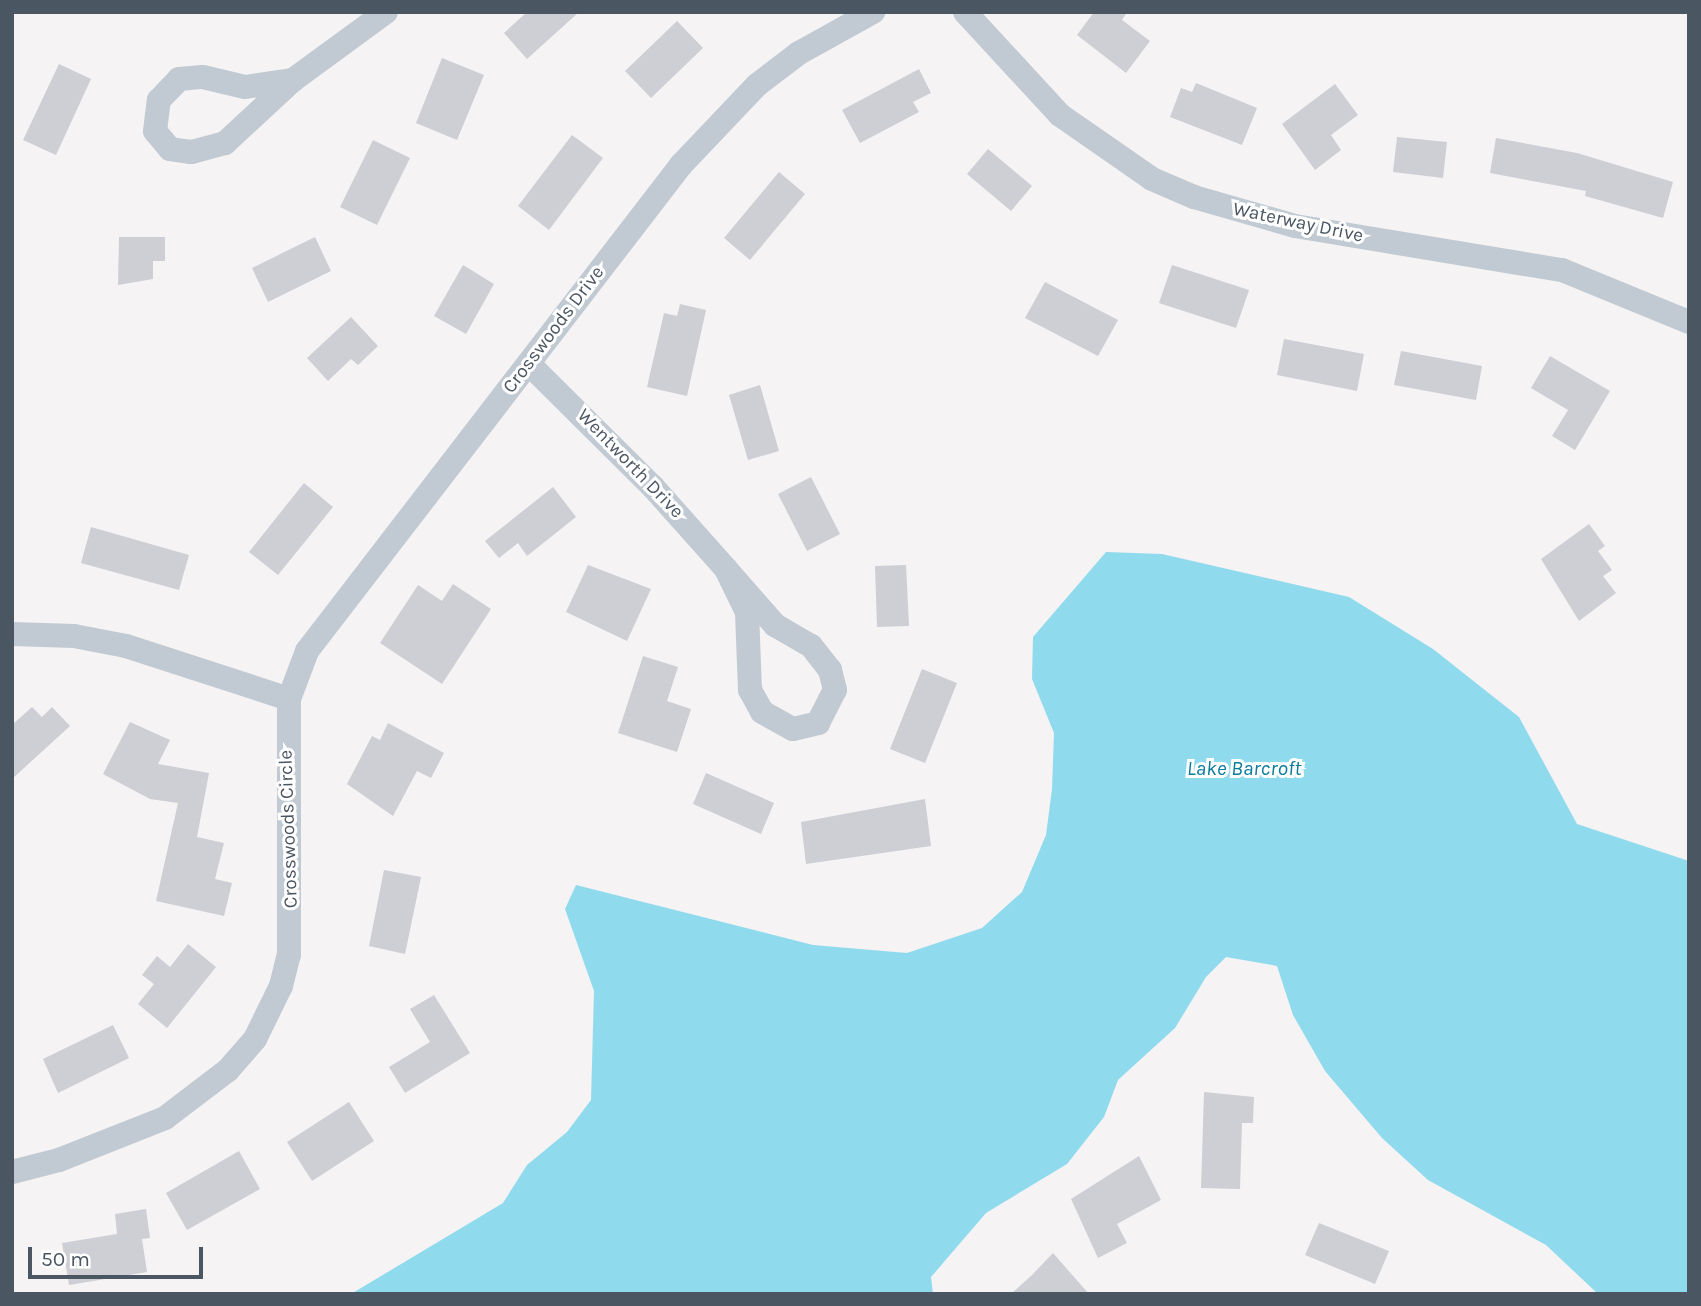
<!DOCTYPE html>
<html>
<head>
<meta charset="utf-8">
<style>
  body { margin:0 }
  #map { position:relative; width:1701px; height:1306px; overflow:hidden; background:#f5f3f3; font-family:Karla,sans-serif }
  div>[style] { position:absolute }
  .water>* { inset:0; background:#90daee }
  .building>* { inset:0; background:#cdcfd5 }
  .street>* { height:24px; margin:-12px; padding:0 12px; transform-origin:12px; border-radius:12px; background:#c1cad2 }
  span { translate:-50% -50%; white-space:nowrap; text-align:center; line-height:1.15; -webkit-text-stroke:6px #fff; paint-order:stroke }
  .street-label { font-size:19px; color:#4a5661 }
  .water-label { font-size:21px; color:#0c7c9b; font-style:italic }
  .frame { position:absolute; inset:0; border:14px solid #4a5661; pointer-events:none }
  .scale { position:absolute; left:28px; top:1247px; width:175px; height:32px; box-sizing:border-box; border:4px solid #4a5661; border-top:0; padding-left:9px; font-size:21px; line-height:24px; white-space:nowrap; color:#4a5661; -webkit-text-stroke:5px #fff; paint-order:stroke }
</style>
</head>
<body>
<div id="map">
  <div class="water">
    <i style="clip-path:polygon(1106px 552px,1162px 554px,1349px 597px,1433px 649px,1519px 717px,1577px 824px,1689px 861px,1689px 1294px,1598px 1294px,1546px 1245px,1428px 1180px,1382px 1138px,1325px 1071px,1293px 1015px,1277px 966px,1226px 957px,1206px 977px,1175px 1028px,1118px 1080px,1104px 1117px,1067px 1164px,986px 1213px,931px 1277px,933px 1294px,351px 1294px,503px 1203px,527px 1165px,567px 1132px,591px 1100px,594px 991px,565px 909px,576px 885px,813px 945px,907px 953px,982px 928px,1022px 892px,1046px 835px,1052px 789px,1054px 733px,1032px 679px,1033px 637px)"></i>
  </div>
  <div class="building">
    <i style="clip-path:polygon(527px 12px,579px 12px,527px 59px,504px 33px)"></i>
    <i style="clip-path:polygon(1094px 12px,1127px 12px,1122px 20px,1150px 41px,1126px 73px,1077px 35px)"></i>
    <i style="clip-path:polygon(677px 21px,703px 48px,651px 98px,625px 71px)"></i>
    <i style="clip-path:polygon(442px 58px,484px 75px,457px 140px,416px 123px)"></i>
    <i style="clip-path:polygon(59px 64px,91px 79px,56px 155px,23px 140px)"></i>
    <i style="clip-path:polygon(919px 69px,931px 93px,913px 102px,919px 112px,860px 143px,842px 110px)"></i>
    <i style="clip-path:polygon(1196px 83px,1257px 108px,1242px 145px,1170px 117px,1181px 88px,1192px 92px)"></i>
    <i style="clip-path:polygon(1335px 84px,1358px 115px,1331px 135px,1341px 150px,1315px 170px,1282px 124px)"></i>
    <i style="clip-path:polygon(572px 135px,603px 158px,549px 230px,518px 206px)"></i>
    <i style="clip-path:polygon(1397px 137px,1447px 142px,1443px 178px,1393px 172px)"></i>
    <i style="clip-path:polygon(1496px 138px,1577px 153px,1673px 182px,1663px 218px,1585px 196px,1586px 191px,1490px 173px)"></i>
    <i style="clip-path:polygon(373px 140px,410px 158px,377px 225px,340px 207px)"></i>
    <i style="clip-path:polygon(988px 149px,1032px 186px,1011px 211px,967px 174px)"></i>
    <i style="clip-path:polygon(779px 172px,805px 194px,750px 260px,724px 238px)"></i>
    <i style="clip-path:polygon(119px 237px,165px 237px,165px 261px,153px 261px,153px 279px,118px 285px)"></i>
    <i style="clip-path:polygon(315px 237px,331px 271px,268px 302px,252px 268px)"></i>
    <i style="clip-path:polygon(463px 265px,494px 284px,466px 334px,434px 316px)"></i>
    <i style="clip-path:polygon(1172px 265px,1249px 290px,1236px 328px,1159px 303px)"></i>
    <i style="clip-path:polygon(1045px 282px,1118px 320px,1098px 356px,1025px 318px)"></i>
    <i style="clip-path:polygon(680px 304px,706px 310px,687px 396px,647px 387px,664px 313px,677px 316px)"></i>
    <i style="clip-path:polygon(351px 317px,378px 346px,358px 365px,351px 359px,328px 381px,307px 358px)"></i>
    <i style="clip-path:polygon(1284px 339px,1364px 354px,1357px 391px,1277px 375px)"></i>
    <i style="clip-path:polygon(1401px 351px,1482px 366px,1476px 400px,1394px 385px)"></i>
    <i style="clip-path:polygon(1550px 356px,1610px 391px,1575px 450px,1552px 436px,1568px 410px,1531px 388px)"></i>
    <i style="clip-path:polygon(760px 385px,779px 451px,748px 460px,729px 395px)"></i>
    <i style="clip-path:polygon(811px 477px,840px 534px,807px 551px,778px 494px)"></i>
    <i style="clip-path:polygon(304px 483px,333px 507px,278px 575px,249px 552px)"></i>
    <i style="clip-path:polygon(553px 487px,576px 517px,527px 556px,518px 543px,499px 558px,485px 541px)"></i>
    <i style="clip-path:polygon(1589px 524px,1605px 546px,1598px 551px,1612px 570px,1603px 576px,1616px 593px,1579px 621px,1541px 559px)"></i>
    <i style="clip-path:polygon(91px 527px,189px 555px,179px 590px,81px 563px)"></i>
    <i style="clip-path:polygon(588px 565px,651px 589px,627px 641px,566px 612px)"></i>
    <i style="clip-path:polygon(906px 565px,909px 626px,877px 627px,875px 566px)"></i>
    <i style="clip-path:polygon(453px 584px,491px 609px,442px 684px,380px 643px,418px 585px,442px 601px)"></i>
    <i style="clip-path:polygon(643px 656px,678px 667px,667px 701px,691px 709px,677px 752px,618px 733px)"></i>
    <i style="clip-path:polygon(922px 669px,957px 683px,925px 763px,890px 749px)"></i>
    <i style="clip-path:polygon(32px 707px,42px 717px,52px 707px,70px 726px,12px 779px,12px 725px)"></i>
    <i style="clip-path:polygon(130px 722px,170px 740px,158px 764px,209px 773px,197px 837px,224px 843px,215px 879px,232px 883px,224px 916px,156px 901px,178px 803px,150px 799px,103px 774px)"></i>
    <i style="clip-path:polygon(388px 723px,444px 753px,431px 778px,417px 771px,393px 816px,347px 784px,372px 736px,380px 740px)"></i>
    <i style="clip-path:polygon(706px 773px,774px 803px,761px 834px,693px 804px)"></i>
    <i style="clip-path:polygon(925px 799px,931px 846px,806px 864px,801px 822px)"></i>
    <i style="clip-path:polygon(384px 870px,421px 877px,405px 954px,369px 946px)"></i>
    <i style="clip-path:polygon(188px 944px,216px 967px,167px 1028px,138px 1004px,154px 984px,142px 975px,157px 956px,170px 967px)"></i>
    <i style="clip-path:polygon(434px 995px,470px 1053px,405px 1093px,389px 1067px,430px 1042px,410px 1009px)"></i>
    <i style="clip-path:polygon(113px 1025px,129px 1058px,58px 1093px,43px 1059px)"></i>
    <i style="clip-path:polygon(1204px 1092px,1254px 1097px,1253px 1123px,1242px 1123px,1240px 1189px,1201px 1188px)"></i>
    <i style="clip-path:polygon(349px 1102px,374px 1141px,312px 1181px,287px 1142px)"></i>
    <i style="clip-path:polygon(239px 1151px,260px 1189px,187px 1230px,166px 1193px)"></i>
    <i style="clip-path:polygon(1139px 1156px,1161px 1200px,1117px 1224px,1127px 1243px,1098px 1258px,1071px 1199px)"></i>
    <i style="clip-path:polygon(146px 1209px,150px 1238px,142px 1239px,147px 1272px,69px 1285px,62px 1243px,117px 1234px,115px 1214px)"></i>
    <i style="clip-path:polygon(1319px 1223px,1389px 1251px,1375px 1284px,1305px 1255px)"></i>
    <i style="clip-path:polygon(1053px 1253px,1089px 1294px,1011px 1294px,1032px 1275px)"></i>
  </div>
  <div class="street">
    <i style="left:965px;top:12px;width:140px;rotate:47.3deg"></i>
    <i style="left:1060px;top:115px;width:112px;rotate:34.8deg"></i>
    <i style="left:1152px;top:179px;width:46px;rotate:23.2deg"></i>
    <i style="left:1194px;top:197px;width:105px;rotate:16deg"></i>
    <i style="left:1295px;top:226px;width:271px;rotate:9.4deg"></i>
    <i style="left:1562px;top:270px;width:137px;rotate:22.3deg"></i>
    <i style="left:203px;top:77px;width:43px;rotate:13.4deg"></i>
    <i style="left:245px;top:87px;width:49px;rotate:-8.3deg"></i>
    <i style="left:293px;top:80px;width:93px;rotate:137.2deg"></i>
    <i style="left:225px;top:143px;width:35px;rotate:165deg"></i>
    <i style="left:191px;top:152px;width:21px;rotate:-172deg"></i>
    <i style="left:170px;top:149px;width:23px;rotate:-130deg"></i>
    <i style="left:155px;top:131px;width:31px;rotate:-83deg"></i>
    <i style="left:159px;top:100px;width:29px;rotate:-46deg"></i>
    <i style="left:179px;top:79px;width:24px;rotate:-5deg"></i>
    <i style="left:293px;top:80px;width:115px;rotate:-36.2deg"></i>
    <i style="left:529px;top:364px;width:175px;rotate:44.8deg"></i>
    <i style="left:653px;top:487px;width:110px;rotate:48.3deg"></i>
    <i style="left:726px;top:569px;width:48px;rotate:64deg"></i>
    <i style="left:747px;top:612px;width:78px;rotate:87.8deg"></i>
    <i style="left:750px;top:690px;width:25px;rotate:61deg"></i>
    <i style="left:762px;top:712px;width:35px;rotate:29deg"></i>
    <i style="left:793px;top:729px;width:26px;rotate:-13deg"></i>
    <i style="left:818px;top:723px;width:37px;rotate:-63deg"></i>
    <i style="left:835px;top:690px;width:21px;rotate:-104deg"></i>
    <i style="left:830px;top:670px;width:31px;rotate:-128deg"></i>
    <i style="left:811px;top:646px;width:42px;rotate:-149.7deg"></i>
    <i style="left:775px;top:625px;width:74px;rotate:-131.2deg"></i>
    <i style="left:12px;top:634px;width:62px;rotate:1.8deg"></i>
    <i style="left:74px;top:636px;width:53px;rotate:10.9deg"></i>
    <i style="left:126px;top:646px;width:171px;rotate:18deg"></i>
    <i style="left:12px;top:1172px;width:49px;rotate:-14.3deg"></i>
    <i style="left:59px;top:1160px;width:114px;rotate:-21.6deg"></i>
    <i style="left:165px;top:1118px;width:79px;rotate:-37.3deg"></i>
    <i style="left:228px;top:1070px;width:41px;rotate:-48.9deg"></i>
    <i style="left:255px;top:1039px;width:59px;rotate:-63.9deg"></i>
    <i style="left:281px;top:986px;width:32px;rotate:-76deg"></i>
    <i style="left:289px;top:955px;width:256px;rotate:-90deg"></i>
    <i style="left:289px;top:699px;width:51px;rotate:-69.4deg"></i>
    <i style="left:307px;top:651px;width:613px;rotate:-52.42deg"></i>
    <i style="left:681px;top:165px;width:110px;rotate:-46.5deg"></i>
    <i style="left:757px;top:85px;width:53px;rotate:-37.3deg"></i>
    <i style="left:799px;top:53px;width:85px;rotate:-29deg"></i>
  </div>
  <div class="street-label">
    <span style="left:1298px;top:223px;rotate:12deg">Waterway Drive</span>
    <span style="left:554px;top:330px;rotate:-53deg">Crosswoods Drive</span>
    <span style="left:630px;top:464px;rotate:46deg">Wentworth Drive</span>
    <span style="left:289px;top:829px;rotate:-92deg">Crosswoods Circle</span>
  </div>
  <div class="water-label">
    <span style="left:1244px;top:768px">Lake Barcroft</span>
  </div>
  <div class="frame"></div>
  <div class="scale">50 m</div>
</div>
</body>
</html>
